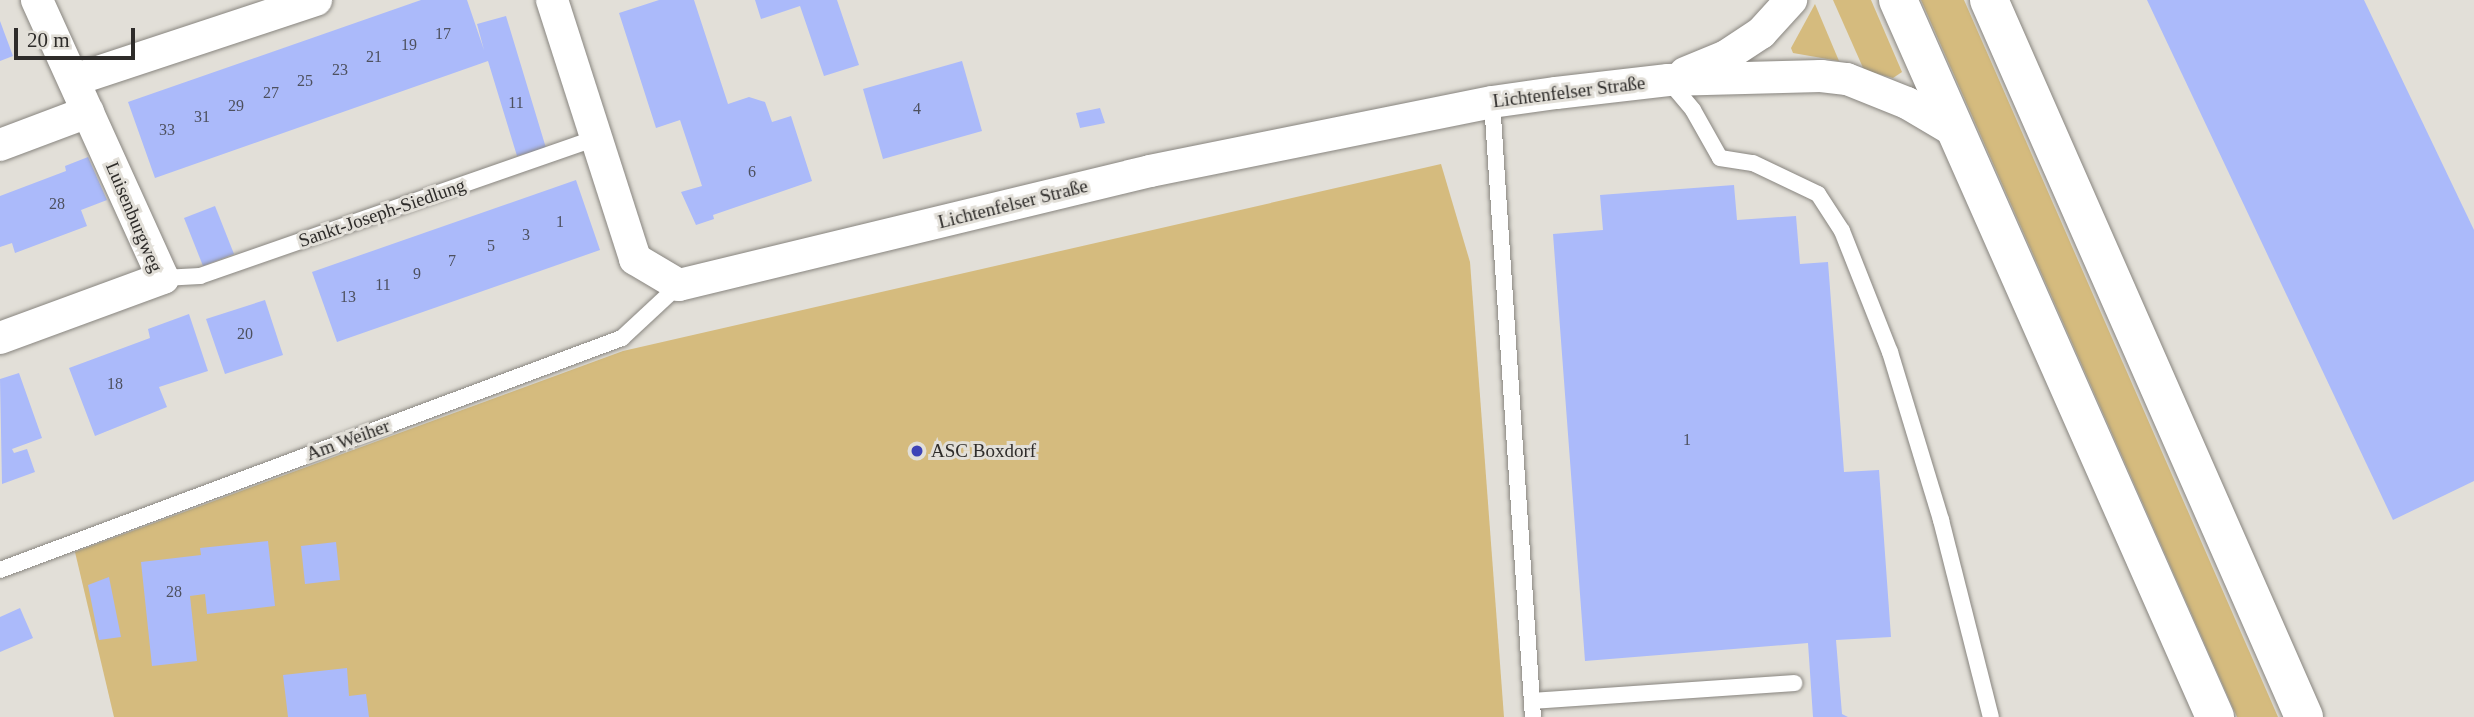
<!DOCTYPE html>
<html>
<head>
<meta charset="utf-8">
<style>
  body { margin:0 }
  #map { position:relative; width:2474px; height:717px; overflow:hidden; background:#e2dfd8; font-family:Georgia,serif }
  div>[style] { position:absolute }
  .green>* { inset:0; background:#d5bb7e }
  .building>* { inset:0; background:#abbafa }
  .roads { filter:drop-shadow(0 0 2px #88857f) drop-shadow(0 0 2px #88857f) }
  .service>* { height:16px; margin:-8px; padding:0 8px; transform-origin:8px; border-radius:8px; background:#fff }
  .minor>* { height:32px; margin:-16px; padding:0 16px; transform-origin:16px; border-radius:16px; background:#fff }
  .primary>* { height:38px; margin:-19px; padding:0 19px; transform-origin:19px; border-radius:19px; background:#fff }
  .dots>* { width:19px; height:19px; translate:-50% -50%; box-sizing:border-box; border:4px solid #e2dfd8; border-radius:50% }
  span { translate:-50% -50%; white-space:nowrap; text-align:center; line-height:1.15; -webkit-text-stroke:6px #e2dfd8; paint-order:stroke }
  .number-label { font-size:16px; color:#4d505e }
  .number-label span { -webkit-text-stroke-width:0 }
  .street-label { font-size:19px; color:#2e2c2a }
  .poi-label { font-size:19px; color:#2e2c2a }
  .left { translate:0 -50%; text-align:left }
  .scale { position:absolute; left:14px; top:28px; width:121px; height:32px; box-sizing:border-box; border:4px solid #2e2c2a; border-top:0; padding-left:9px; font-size:21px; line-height:24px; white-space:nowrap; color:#2e2c2a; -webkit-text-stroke:5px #e2dfd8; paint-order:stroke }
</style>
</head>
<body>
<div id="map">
  <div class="green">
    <i style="clip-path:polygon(1833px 0,1871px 0,1902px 72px,1893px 78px,1864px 70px)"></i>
    <i style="clip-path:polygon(1921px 0,1964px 0,2278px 717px,2237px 717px)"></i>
    <i style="clip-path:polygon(1815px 4px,1839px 61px,1793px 53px,1791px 48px)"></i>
    <i style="clip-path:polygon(1441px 164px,1470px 262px,1504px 717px,114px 717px,75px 552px,623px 351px)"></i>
  </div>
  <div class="building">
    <i style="clip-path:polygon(421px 0,467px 0,484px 50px,477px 24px,506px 16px,546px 148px,517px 156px,488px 61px,155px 178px,128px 102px)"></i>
    <i style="clip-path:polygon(659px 0,694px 0,728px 104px,749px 97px,765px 102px,772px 122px,791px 116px,812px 181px,713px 215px,714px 219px,696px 225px,681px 192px,702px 186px,680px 120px,656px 128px,619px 13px)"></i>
    <i style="clip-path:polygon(755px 0,837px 0,859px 65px,824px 76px,800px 6px,761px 19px)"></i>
    <i style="clip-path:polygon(2147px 0,2364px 0,2474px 230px,2474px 481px,2393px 520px)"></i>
    <i style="clip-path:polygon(0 21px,13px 56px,0 61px)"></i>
    <i style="clip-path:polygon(962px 61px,982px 131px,883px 159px,863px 89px)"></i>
    <i style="clip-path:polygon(1100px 108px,1105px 123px,1080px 128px,1076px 113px)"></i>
    <i style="clip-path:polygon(88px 157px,107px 200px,81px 210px,87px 226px,15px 253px,12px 243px,0 247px,0 196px,66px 171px,65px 166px)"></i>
    <i style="clip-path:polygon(576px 180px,600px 250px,337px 342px,312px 272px)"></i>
    <i style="clip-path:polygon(1734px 185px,1737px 220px,1796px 216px,1800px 264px,1828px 262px,1844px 472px,1879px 470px,1891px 637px,1836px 640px,1842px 714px,1848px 717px,1813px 717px,1808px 643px,1585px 661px,1553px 234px,1603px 230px,1600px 195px)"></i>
    <i style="clip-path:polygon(215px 206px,234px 254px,203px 266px,184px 218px)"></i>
    <i style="clip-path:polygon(265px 300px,283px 355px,225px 374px,206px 319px)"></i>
    <i style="clip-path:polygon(189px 314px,208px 371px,159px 387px,167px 407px,95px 436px,69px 368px,150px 338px,148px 329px)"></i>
    <i style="clip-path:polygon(19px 373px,42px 438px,12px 449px,14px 453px,27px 449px,35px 472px,2px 484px,0 379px)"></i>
    <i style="clip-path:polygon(268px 541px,275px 606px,207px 614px,205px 594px,190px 596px,197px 661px,152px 666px,141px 562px,201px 555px,200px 548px)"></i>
    <i style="clip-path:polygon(336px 542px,340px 580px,305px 584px,301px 546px)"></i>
    <i style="clip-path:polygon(109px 577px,121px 637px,99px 640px,88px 585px)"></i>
    <i style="clip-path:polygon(20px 608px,33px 638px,0 652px,0 617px)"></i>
    <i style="clip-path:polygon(347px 668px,349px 696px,366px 694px,369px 717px,288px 717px,283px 675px)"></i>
  </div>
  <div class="roads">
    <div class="service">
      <i style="left:1668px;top:80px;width:39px;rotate:50deg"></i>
      <i style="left:1693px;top:110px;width:55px;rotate:60.6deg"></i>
      <i style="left:1720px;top:158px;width:33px;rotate:9deg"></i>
      <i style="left:1753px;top:163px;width:72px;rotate:25.5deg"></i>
      <i style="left:1818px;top:194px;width:44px;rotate:57deg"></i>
      <i style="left:1842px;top:231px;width:130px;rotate:68.4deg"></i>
      <i style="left:1890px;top:352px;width:176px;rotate:73.1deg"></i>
      <i style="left:1941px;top:520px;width:203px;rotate:75.8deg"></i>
      <i style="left:1492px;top:102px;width:616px;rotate:86.19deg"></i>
      <i style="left:163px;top:278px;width:37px;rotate:-3deg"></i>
      <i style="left:200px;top:276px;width:423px;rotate:-19.2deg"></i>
      <i style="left:0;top:570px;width:664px;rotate:-20.46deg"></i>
      <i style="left:622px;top:338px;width:78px;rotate:-42.9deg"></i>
      <i style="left:1532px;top:701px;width:263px;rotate:-3.9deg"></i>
    </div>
    <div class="minor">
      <i style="left:552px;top:0;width:272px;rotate:72.2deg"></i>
      <i style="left:635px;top:259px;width:51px;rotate:30.6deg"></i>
      <i style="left:679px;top:285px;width:485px;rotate:-13.6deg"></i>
      <i style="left:1150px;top:171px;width:349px;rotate:-11.4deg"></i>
      <i style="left:1492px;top:102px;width:65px;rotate:-8deg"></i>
      <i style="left:1556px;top:93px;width:113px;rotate:-6.6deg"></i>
      <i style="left:1668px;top:80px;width:153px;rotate:-1.5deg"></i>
      <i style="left:1821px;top:76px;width:26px;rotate:7deg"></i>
      <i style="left:1847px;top:79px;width:65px;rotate:21.8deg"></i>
      <i style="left:1907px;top:103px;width:57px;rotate:30.6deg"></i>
      <i style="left:1685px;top:73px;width:44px;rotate:-22.5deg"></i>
      <i style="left:1726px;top:56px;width:42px;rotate:-33.3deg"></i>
      <i style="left:1761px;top:33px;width:45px;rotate:-47.7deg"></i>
      <i style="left:74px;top:80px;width:255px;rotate:-18.3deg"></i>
      <i style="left:0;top:145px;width:94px;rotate:-20.6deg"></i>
      <i style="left:0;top:338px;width:174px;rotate:-20.2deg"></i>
      <i style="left:163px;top:278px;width:305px;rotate:-114.4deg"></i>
    </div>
    <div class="primary">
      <i style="left:1898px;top:0;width:784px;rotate:66.15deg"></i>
      <i style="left:1989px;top:0;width:783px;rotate:66.28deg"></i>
    </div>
  </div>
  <div class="dots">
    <i style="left:917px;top:451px;background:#3d43b7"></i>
  </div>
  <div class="number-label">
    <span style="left:443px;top:34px">17</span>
    <span style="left:409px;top:45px">19</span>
    <span style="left:374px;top:57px">21</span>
    <span style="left:340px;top:70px">23</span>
    <span style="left:305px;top:81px">25</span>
    <span style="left:271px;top:93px">27</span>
    <span style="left:516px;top:103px">11</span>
    <span style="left:236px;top:106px">29</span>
    <span style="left:917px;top:109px">4</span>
    <span style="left:202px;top:117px">31</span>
    <span style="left:167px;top:130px">33</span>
    <span style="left:752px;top:172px">6</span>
    <span style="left:57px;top:204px">28</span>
    <span style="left:560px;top:222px">1</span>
    <span style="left:526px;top:235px">3</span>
    <span style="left:491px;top:246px">5</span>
    <span style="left:452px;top:261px">7</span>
    <span style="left:417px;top:274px">9</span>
    <span style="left:383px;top:285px">11</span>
    <span style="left:348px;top:297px">13</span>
    <span style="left:245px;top:334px">20</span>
    <span style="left:115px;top:384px">18</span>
    <span style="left:1687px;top:440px">1</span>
    <span style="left:174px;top:592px">28</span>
  </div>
  <div class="street-label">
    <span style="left:1569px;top:92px;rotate:-7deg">Lichtenfelser Straße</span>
    <span style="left:1013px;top:204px;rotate:-14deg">Lichtenfelser Straße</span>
    <span style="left:382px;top:213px;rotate:-19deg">Sankt-Joseph-Siedlung</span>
    <span style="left:134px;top:217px;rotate:67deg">Luisenburgweg</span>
    <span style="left:348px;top:440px;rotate:-20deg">Am Weiher</span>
  </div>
  <div class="poi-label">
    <span class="left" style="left:931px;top:451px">ASC Boxdorf</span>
  </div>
  <div class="scale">20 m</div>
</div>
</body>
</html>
